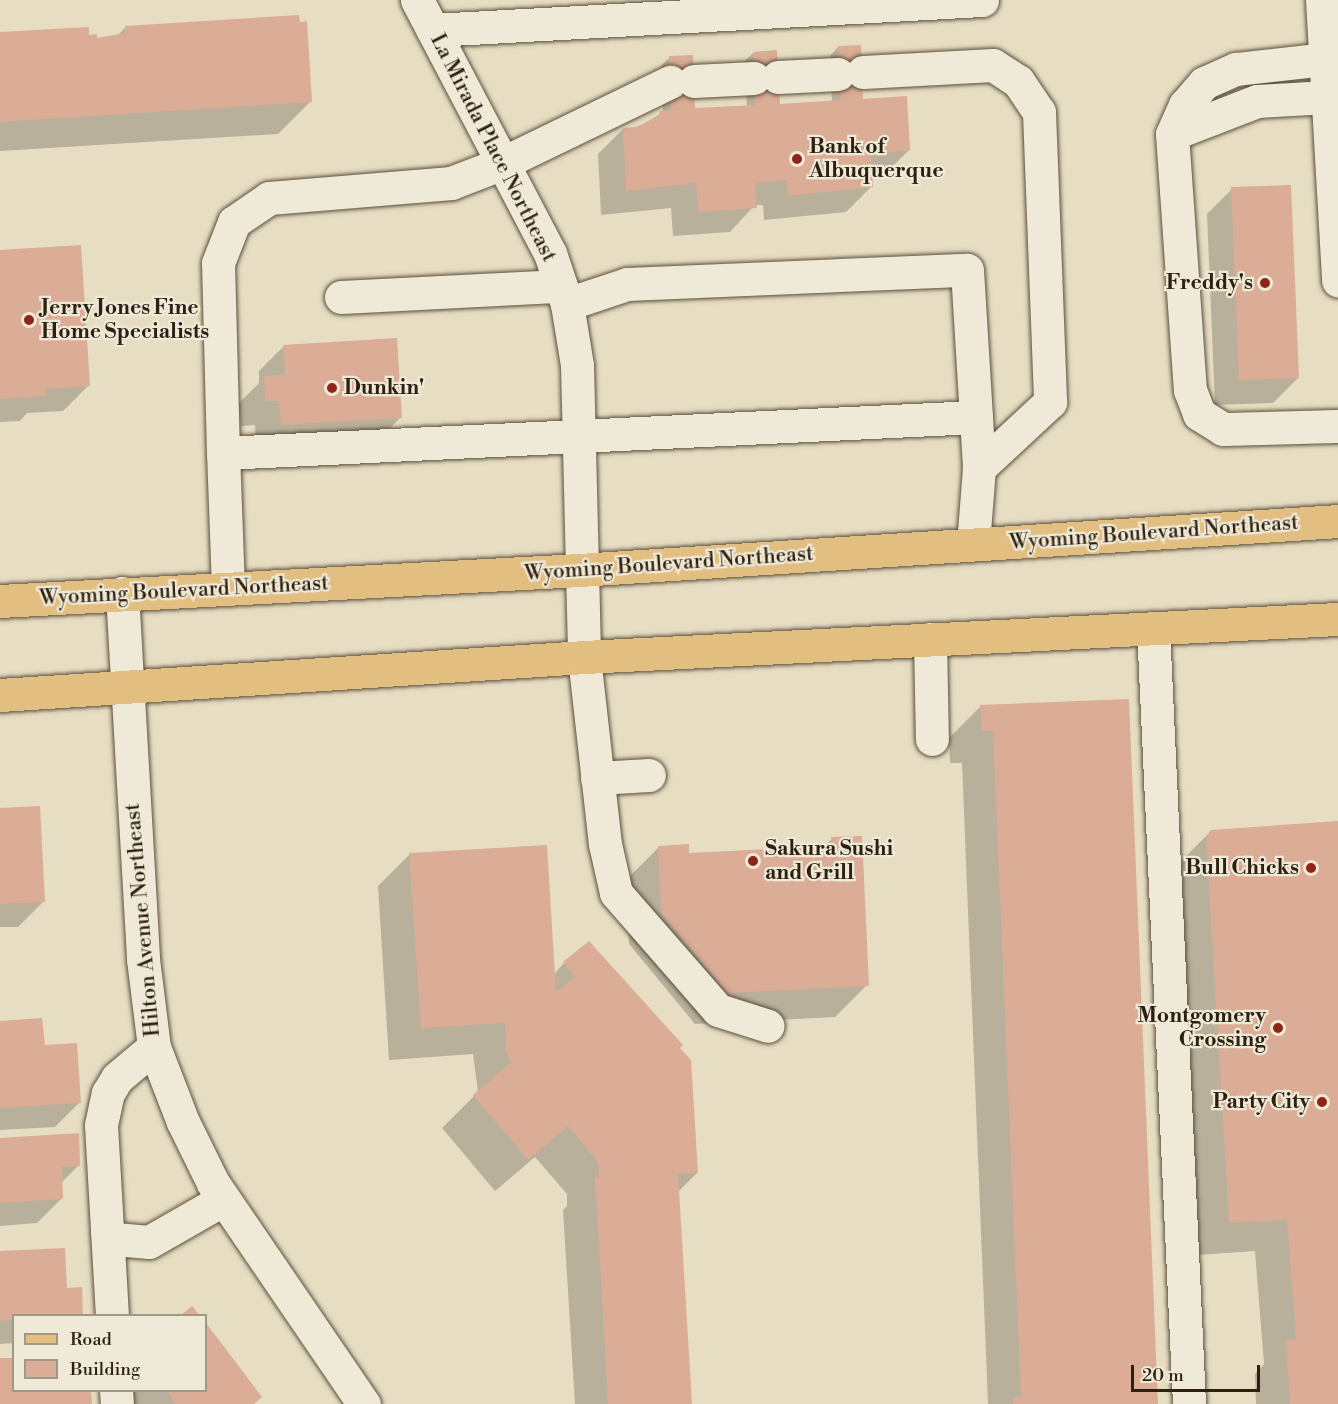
<!DOCTYPE html>
<html>
<head>
<meta charset="utf-8">
<style>
  body { margin:0 }
  #map { position:relative; width:1338px; height:1404px; overflow:hidden; background:#e6ddc2; font-family:"Libre Bodoni",serif }
  div>[style] { position:absolute }
  .shadow>* { inset:0; background:#0003 }
  .building>* { inset:0; background:#dbac96 }
  .roads { filter:drop-shadow(0 0 2px #5b4f3c) drop-shadow(0 0 2px #5b4f3c) }
  .minor>* { height:33px; margin:-16.5px; padding:0 16.5px; transform-origin:16.5px; border-radius:16.5px; background:#efe9d7 }
  .major>* { height:33px; margin:-16.5px; padding:0 16.5px; transform-origin:16.5px; border-radius:16.5px; background:#e3be81 }
  .dots>* { width:16px; height:16px; translate:-50% -50%; box-sizing:border-box; border:3px solid #efe9d7; border-radius:50% }
  span { translate:-50% -50%; white-space:nowrap; text-align:center; line-height:1.15; -webkit-text-stroke:4.5px #efe9d7; paint-order:stroke }
  .poi-label { font-size:21px; color:#2d2010; font-weight:700 }
  .left { translate:0 -50%; text-align:left }
  .right { translate:-100% -50%; text-align:right }
  .street-label { font-size:21px; color:#2d2010 }
  .legend { position:absolute; left:12px; top:1314px; width:195px; height:78px; box-sizing:border-box; background:#efe9d7; border:2px solid #a19987; margin:0; padding:8px 10px; list-style:none; font-size:18px; color:#2d2010 }
  .legend li { display:flex; align-items:center; gap:12px; height:30px }
  .legend b { width:30px; border:2px solid #a19987 }
  .scale { position:absolute; left:1131px; top:1365px; width:129px; height:27px; box-sizing:border-box; border:3px solid #2d2010; border-top:0; padding-left:8px; font-size:18px; line-height:21px; white-space:nowrap; color:#2d2010; -webkit-text-stroke:4px #efe9d7; paint-order:stroke }
</style>
</head>
<body>
<div id="map">
  <div class="shadow">
    <i style="clip-path:polygon(126px 27px,310px 102px,278px 134px,0 151px,0 34px,96px 39px,117px 36px)"></i>
    <i style="clip-path:polygon(838px 47px,862px 98px,909px 150px,884px 175px,871px 176px,871px 187px,846px 212px,764px 220px,763px 205px,755px 205px,730px 232px,673px 236px,671px 208px,601px 215px,598px 154px,623px 129px,636px 129px,663px 112px,661px 66px,670px 57px,691px 110px,747px 107px,745px 61px,753px 53px,776px 105px,832px 102px,830px 56px)"></i>
    <i style="clip-path:polygon(1232px 189px,1298px 378px,1273px 403px,1215px 405px,1207px 214px)"></i>
    <i style="clip-path:polygon(0 251px,88px 386px,63px 411px,27px 413px,20px 421px,0 422px)"></i>
    <i style="clip-path:polygon(284px 346px,401px 417px,376px 442px,256px 449px,255px 425px,241px 426px,239px 403px,259px 383px,259px 371px)"></i>
    <i style="clip-path:polygon(1128px 700px,1157px 1404px,988px 1404px,962px 763px,950px 763px,949px 738px,981px 706px)"></i>
    <i style="clip-path:polygon(0 810px,43px 902px,18px 927px,0 927px)"></i>
    <i style="clip-path:polygon(1338px 825px,1338px 1404px,1256px 1404px,1255px 1374px,1264px 1364px,1255px 1251px,1197px 1255px,1176px 866px,1208px 834px)"></i>
    <i style="clip-path:polygon(832px 839px,867px 985px,835px 1017px,695px 1024px,629px 944px,627px 879px,659px 847px,688px 855px,822px 848px)"></i>
    <i style="clip-path:polygon(410px 854px,554px 974px,564px 963px,678px 1048px,697px 1173px,678px 1192px,691px 1404px,575px 1404px,563px 1210px,567px 1206px,567px 1194px,535px 1157px,495px 1191px,442px 1128px,478px 1092px,473px 1054px,389px 1060px,378px 886px)"></i>
    <i style="clip-path:polygon(0 1022px,43px 1047px,80px 1102px,55px 1127px,0 1130px)"></i>
    <i style="clip-path:polygon(0 1139px,79px 1165px,61px 1183px,62px 1198px,37px 1223px,0 1226px)"></i>
    <i style="clip-path:polygon(0 1253px,65px 1289px,14px 1316px,14px 1343px,0 1344px)"></i>
    <i style="clip-path:polygon(206px 1326px,260px 1397px,254px 1404px,132px 1404px,122px 1390px,206px 1390px)"></i>
  </div>
  <div class="building">
    <i style="clip-path:polygon(299px 15px,300px 22px,307px 21px,312px 102px,0 122px,0 32px,89px 27px,89px 35px,97px 34px,97px 38px,125px 33px,125px 26px)"></i>
    <i style="clip-path:polygon(861px 45px,863px 99px,907px 96px,910px 151px,871px 153px,873px 187px,788px 196px,787px 180px,755px 183px,757px 208px,698px 212px,696px 183px,626px 191px,623px 128px,636px 127px,659px 116px,660px 111px,671px 110px,669px 56px,693px 55px,695px 108px,755px 105px,753px 52px,777px 50px,780px 104px,840px 100px,838px 46px)"></i>
    <i style="clip-path:polygon(1291px 185px,1299px 378px,1239px 380px,1231px 187px)"></i>
    <i style="clip-path:polygon(81px 245px,90px 386px,46px 389px,46px 396px,0 399px,0 250px)"></i>
    <i style="clip-path:polygon(397px 338px,402px 418px,281px 425px,279px 401px,265px 401px,264px 376px,285px 375px,283px 345px)"></i>
    <i style="clip-path:polygon(1129px 699px,1158px 1404px,1013px 1404px,1013px 1397px,1021px 1397px,993px 731px,982px 731px,980px 705px)"></i>
    <i style="clip-path:polygon(40px 806px,45px 902px,0 904px,0 808px)"></i>
    <i style="clip-path:polygon(1338px 821px,1338px 1404px,1290px 1404px,1286px 1340px,1296px 1339px,1287px 1220px,1229px 1223px,1206px 837px,1211px 830px)"></i>
    <i style="clip-path:polygon(862px 836px,869px 986px,727px 993px,661px 912px,658px 846px,689px 844px,689px 853px,832px 846px,831px 837px)"></i>
    <i style="clip-path:polygon(547px 845px,556px 992px,575px 977px,563px 962px,589px 941px,683px 1045px,680px 1048px,691px 1060px,698px 1173px,678px 1174px,692px 1404px,608px 1404px,595px 1177px,599px 1177px,598px 1162px,568px 1126px,528px 1160px,473px 1095px,511px 1062px,506px 1052px,505px 1023px,421px 1028px,409px 853px)"></i>
    <i style="clip-path:polygon(42px 1018px,45px 1045px,77px 1043px,81px 1103px,0 1108px,0 1021px)"></i>
    <i style="clip-path:polygon(79px 1133px,80px 1166px,62px 1167px,63px 1199px,0 1203px,0 1138px)"></i>
    <i style="clip-path:polygon(65px 1248px,67px 1288px,82px 1287px,83px 1316px,14px 1316px,14px 1320px,0 1321px,0 1251px)"></i>
    <i style="clip-path:polygon(192px 1306px,200px 1316px,180px 1316px)"></i>
    <i style="clip-path:polygon(206px 1323px,262px 1397px,254px 1404px,176px 1404px,166px 1390px,206px 1390px)"></i>
    <i style="clip-path:polygon(0 1358px,14px 1358px,14px 1390px,91px 1390px,92px 1404px,0 1404px)"></i>
  </div>
  <div class="roads">
    <div class="minor">
      <i style="left:417px;top:0;width:286px;rotate:62.3deg"></i>
      <i style="left:550px;top:253px;width:54px;rotate:71.6deg"></i>
      <i style="left:567px;top:304px;width:62px;rotate:80.7deg"></i>
      <i style="left:577px;top:365px;width:292px;rotate:88.6deg"></i>
      <i style="left:584px;top:657px;width:188px;rotate:83.6deg"></i>
      <i style="left:605px;top:844px;width:50px;rotate:77.3deg"></i>
      <i style="left:616px;top:893px;width:155px;rotate:48.9deg"></i>
      <i style="left:718px;top:1010px;width:52px;rotate:17.7deg"></i>
      <i style="left:1322px;top:0;width:281px;rotate:86.7deg"></i>
      <i style="left:433px;top:30px;width:550px;rotate:-3.13deg"></i>
      <i style="left:863px;top:72px;width:130px;rotate:-3.1deg"></i>
      <i style="left:993px;top:65px;width:30px;rotate:33deg"></i>
      <i style="left:1018px;top:81px;width:37px;rotate:56deg"></i>
      <i style="left:1039px;top:112px;width:290px;rotate:87.8deg"></i>
      <i style="left:1050px;top:402px;width:97px;rotate:137.1deg"></i>
      <i style="left:778px;top:77px;width:60px;rotate:-2.9deg"></i>
      <i style="left:694px;top:81px;width:60px;rotate:-2.9deg"></i>
      <i style="left:1327px;top:97px;width:70px;rotate:176.7deg"></i>
      <i style="left:1257px;top:101px;width:91px;rotate:158.8deg"></i>
      <i style="left:1172px;top:134px;width:257px;rotate:86deg"></i>
      <i style="left:1190px;top:390px;width:26px;rotate:69deg"></i>
      <i style="left:1199px;top:414px;width:28px;rotate:32deg"></i>
      <i style="left:1223px;top:429px;width:115px;rotate:-1.5deg"></i>
      <i style="left:1172px;top:134px;width:32px;rotate:-66deg"></i>
      <i style="left:1185px;top:105px;width:29px;rotate:-49deg"></i>
      <i style="left:1204px;top:83px;width:35px;rotate:-24deg"></i>
      <i style="left:1236px;top:69px;width:90px;rotate:-6.4deg"></i>
      <i style="left:341px;top:297px;width:220px;rotate:-2.9deg"></i>
      <i style="left:567px;top:304px;width:63px;rotate:-18.4deg"></i>
      <i style="left:627px;top:284px;width:340px;rotate:-2.4deg"></i>
      <i style="left:967px;top:270px;width:198px;rotate:86.5deg"></i>
      <i style="left:979px;top:468px;width:76px;rotate:94.5deg"></i>
      <i style="left:223px;top:453px;width:190px;rotate:-91.5deg"></i>
      <i style="left:218px;top:263px;width:44px;rotate:-68.7deg"></i>
      <i style="left:234px;top:222px;width:42px;rotate:-34.4deg"></i>
      <i style="left:269px;top:198px;width:183px;rotate:-4.7deg"></i>
      <i style="left:451px;top:183px;width:56px;rotate:-21deg"></i>
      <i style="left:503px;top:163px;width:186px;rotate:-25.9deg"></i>
      <i style="left:228px;top:588px;width:135px;rotate:-92.1deg"></i>
      <i style="left:223px;top:453px;width:754px;rotate:-2.74deg"></i>
      <i style="left:122px;top:593px;width:367px;rotate:86.7deg"></i>
      <i style="left:143px;top:959px;width:89px;rotate:82.9deg"></i>
      <i style="left:154px;top:1047px;width:80px;rotate:68.9deg"></i>
      <i style="left:183px;top:1122px;width:68px;rotate:63.8deg"></i>
      <i style="left:213px;top:1183px;width:268px;rotate:55.7deg"></i>
      <i style="left:1153px;top:628px;width:777px;rotate:87.34deg"></i>
      <i style="left:930px;top:639px;width:100px;rotate:88.9deg"></i>
      <i style="left:597px;top:778px;width:52px;rotate:-3.3deg"></i>
      <i style="left:107px;top:1232px;width:11px;rotate:41deg"></i>
      <i style="left:115px;top:1239px;width:34px;rotate:5deg"></i>
      <i style="left:149px;top:1242px;width:86px;rotate:-29.8deg"></i>
      <i style="left:112px;top:1316px;width:191px;rotate:-93.3deg"></i>
      <i style="left:101px;top:1125px;width:33px;rotate:-78deg"></i>
      <i style="left:108px;top:1093px;width:17px;rotate:-59deg"></i>
      <i style="left:117px;top:1078px;width:48px;rotate:-40deg"></i>
      <i style="left:116px;top:1390px;width:14px;rotate:86deg"></i>
    </div>
    <div class="major">
      <i style="left:0;top:601px;width:580px;rotate:-3.06deg"></i>
      <i style="left:579px;top:570px;width:761px;rotate:-3.69deg"></i>
      <i style="left:0;top:695px;width:585px;rotate:-3.72deg"></i>
      <i style="left:584px;top:657px;width:755px;rotate:-2.89deg"></i>
    </div>
  </div>
  <div class="dots">
    <i style="left:797px;top:159px;background:#8f2418"></i>
    <i style="left:1265px;top:283px;background:#8f2418"></i>
    <i style="left:29px;top:320px;background:#8f2418"></i>
    <i style="left:332px;top:388px;background:#8f2418"></i>
    <i style="left:753px;top:861px;background:#8f2418"></i>
    <i style="left:1311px;top:868px;background:#8f2418"></i>
    <i style="left:1278px;top:1028px;background:#8f2418"></i>
    <i style="left:1322px;top:1102px;background:#8f2418"></i>
  </div>
  <div class="poi-label">
    <span class="left" style="left:809px;top:159px">Bank of<br>Albuquerque</span>
    <span class="right" style="left:1253px;top:283px">Freddy's</span>
    <span class="left" style="left:41px;top:320px">Jerry Jones Fine<br>Home Specialists</span>
    <span class="left" style="left:344px;top:388px">Dunkin'</span>
    <span class="left" style="left:765px;top:861px">Sakura Sushi<br>and Grill</span>
    <span class="right" style="left:1299px;top:868px">Bull Chicks</span>
    <span class="right" style="left:1266px;top:1028px">Montgomery<br>Crossing</span>
    <span class="right" style="left:1310px;top:1102px">Party City</span>
  </div>
  <div class="street-label">
    <span style="left:493px;top:148px;rotate:63deg">La Mirada Place Northeast</span>
    <span style="left:1154px;top:533px;rotate:-4deg">Wyoming Boulevard Northeast</span>
    <span style="left:669px;top:564px;rotate:-4deg">Wyoming Boulevard Northeast</span>
    <span style="left:184px;top:591px;rotate:-3deg">Wyoming Boulevard Northeast</span>
    <span style="left:143px;top:920px;rotate:-95deg">Hilton Avenue Northeast</span>
  </div>
  <ul class="legend">
  <li><b style="height:8px;background:#e3be81"></b>Road</li>
  <li><b style="height:16px;background:#dbac96"></b>Building</li>
  </ul>
  <div class="scale">20 m</div>
</div>
</body>
</html>
